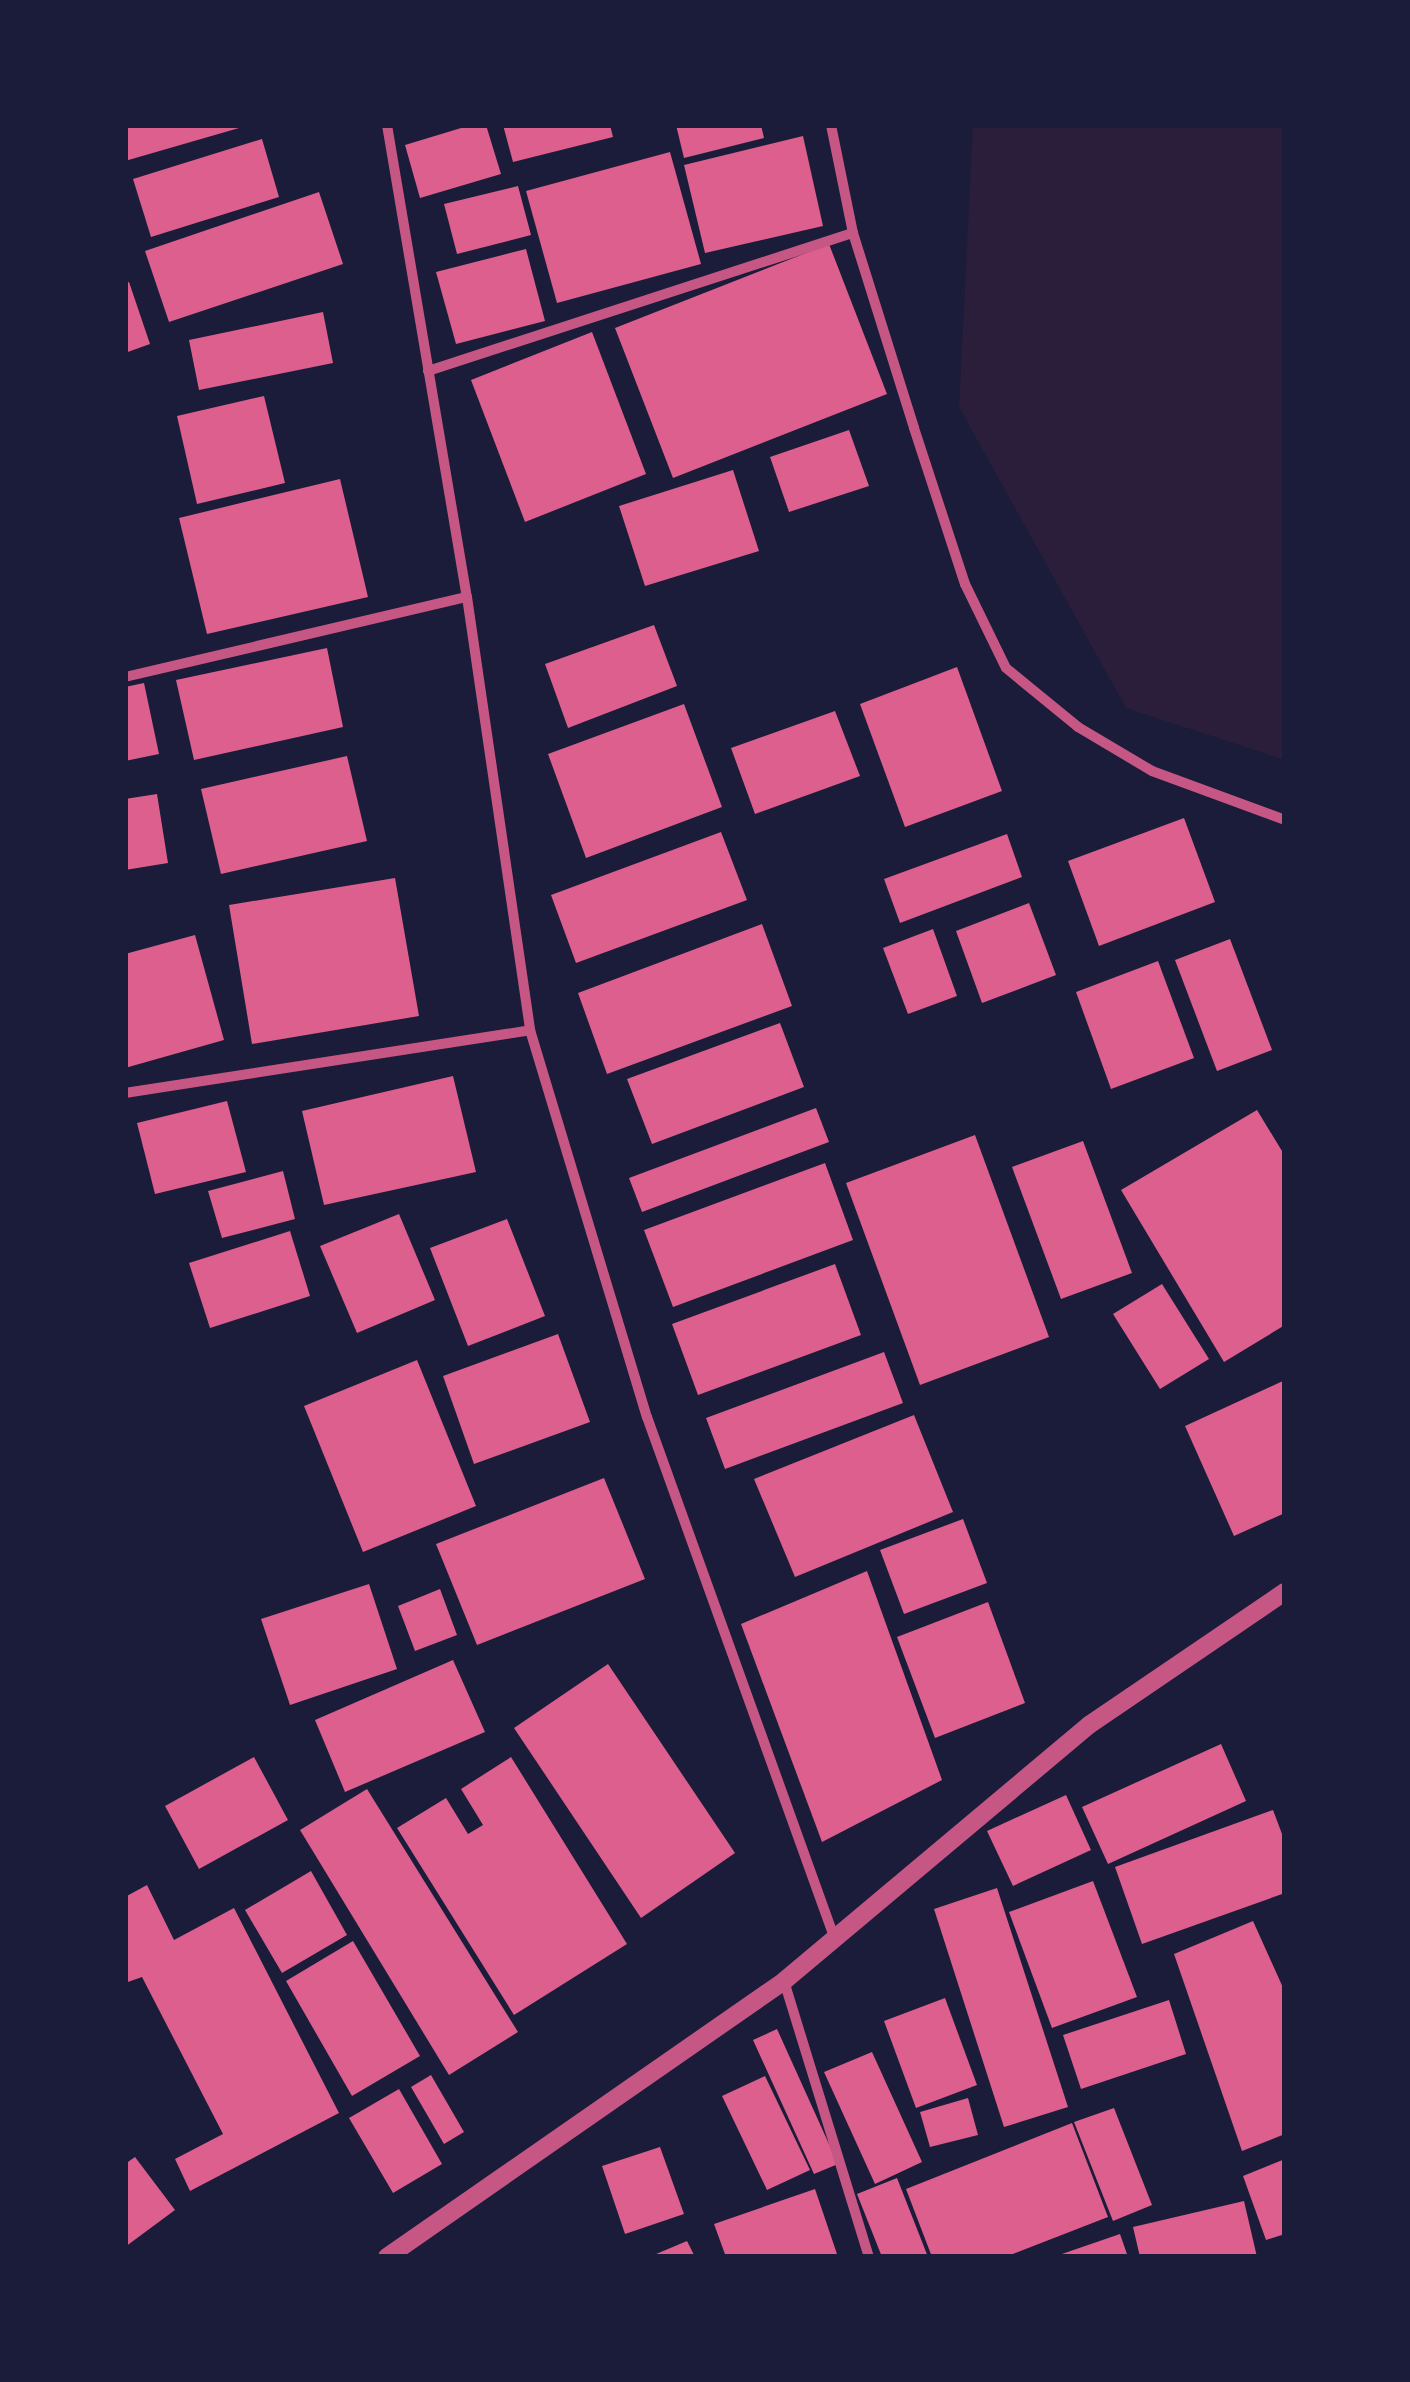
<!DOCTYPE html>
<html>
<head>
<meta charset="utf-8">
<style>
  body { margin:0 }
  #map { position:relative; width:1410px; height:2382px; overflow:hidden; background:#1b1b3a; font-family:"Playfair Display",serif }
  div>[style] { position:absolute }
  .green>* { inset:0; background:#2a1e3b }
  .building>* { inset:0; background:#dd5f8e }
  .minor>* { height:10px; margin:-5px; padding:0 5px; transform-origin:5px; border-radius:5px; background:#c65784 }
  .tertiary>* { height:18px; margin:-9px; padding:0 9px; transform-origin:9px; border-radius:9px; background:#c65784 }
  span { translate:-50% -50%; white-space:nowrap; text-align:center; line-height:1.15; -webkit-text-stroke:9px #1b1b3a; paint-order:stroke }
  .frame { position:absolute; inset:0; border:128px solid #1b1b3a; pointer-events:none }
</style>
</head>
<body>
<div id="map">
  <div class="green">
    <i style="clip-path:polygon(973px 125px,1285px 125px,1285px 760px,1126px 708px,959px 407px)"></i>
  </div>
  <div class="building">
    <i style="clip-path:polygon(125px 125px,246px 125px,246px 126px,125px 161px)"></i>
    <i style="clip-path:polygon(471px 125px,486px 125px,501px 174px,420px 198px,405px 145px)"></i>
    <i style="clip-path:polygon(503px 125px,610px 125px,613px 137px,513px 162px)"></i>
    <i style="clip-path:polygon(676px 125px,761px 125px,764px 138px,684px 158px)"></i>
    <i style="clip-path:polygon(803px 136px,823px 226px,705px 253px,684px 165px)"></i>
    <i style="clip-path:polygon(262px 139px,279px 197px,151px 237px,133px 179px)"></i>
    <i style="clip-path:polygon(670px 152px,701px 264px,557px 303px,526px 191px)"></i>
    <i style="clip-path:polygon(518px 186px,531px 235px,457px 254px,444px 204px)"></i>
    <i style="clip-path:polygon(319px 192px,343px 264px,169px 322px,145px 251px)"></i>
    <i style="clip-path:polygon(829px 244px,887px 394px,673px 478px,615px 328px)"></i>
    <i style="clip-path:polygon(526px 249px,545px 321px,456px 344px,436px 272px)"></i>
    <i style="clip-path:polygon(129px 282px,150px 344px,125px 353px,125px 283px)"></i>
    <i style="clip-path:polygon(323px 312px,333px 363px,199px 390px,189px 340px)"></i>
    <i style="clip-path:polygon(592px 332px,646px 474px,525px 522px,471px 380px)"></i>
    <i style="clip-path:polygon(264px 396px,285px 483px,197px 504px,177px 416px)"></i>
    <i style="clip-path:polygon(849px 430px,869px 486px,789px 512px,770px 457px)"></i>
    <i style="clip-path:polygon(733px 470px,759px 551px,645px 586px,619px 506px)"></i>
    <i style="clip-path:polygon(340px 479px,368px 597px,207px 634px,179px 518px)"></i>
    <i style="clip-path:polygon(654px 625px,677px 686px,568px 728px,545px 664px)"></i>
    <i style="clip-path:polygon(327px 648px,343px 727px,194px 760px,176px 680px)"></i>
    <i style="clip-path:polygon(957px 667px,1002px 791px,905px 827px,860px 704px)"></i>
    <i style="clip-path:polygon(144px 683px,159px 754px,125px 761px,125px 687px)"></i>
    <i style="clip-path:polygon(684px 704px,722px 807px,586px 858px,548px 754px)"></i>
    <i style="clip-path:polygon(835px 711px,860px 776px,755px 814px,731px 748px)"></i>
    <i style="clip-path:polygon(347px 756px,367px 841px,221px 874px,201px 789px)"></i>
    <i style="clip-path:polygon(157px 794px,168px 863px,125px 870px,125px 799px)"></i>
    <i style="clip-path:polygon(1184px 818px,1215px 902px,1099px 946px,1068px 861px)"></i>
    <i style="clip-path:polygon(721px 832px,747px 900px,576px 963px,551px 895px)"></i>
    <i style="clip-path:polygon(1007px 834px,1022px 877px,900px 923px,884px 879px)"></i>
    <i style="clip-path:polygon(395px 878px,419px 1016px,252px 1044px,229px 905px)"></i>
    <i style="clip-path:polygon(1029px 903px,1056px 975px,982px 1003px,956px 931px)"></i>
    <i style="clip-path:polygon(762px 924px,792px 1006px,607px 1074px,578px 993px)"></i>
    <i style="clip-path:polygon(933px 929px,957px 996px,908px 1014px,883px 948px)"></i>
    <i style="clip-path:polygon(195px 935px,224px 1040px,125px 1068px,125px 954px)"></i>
    <i style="clip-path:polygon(1230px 939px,1272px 1050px,1217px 1071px,1175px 960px)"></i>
    <i style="clip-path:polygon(1158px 961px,1194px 1058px,1111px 1089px,1076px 992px)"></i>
    <i style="clip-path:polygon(780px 1023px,804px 1087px,652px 1144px,627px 1079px)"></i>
    <i style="clip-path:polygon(453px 1076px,476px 1172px,324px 1205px,302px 1111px)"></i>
    <i style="clip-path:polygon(227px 1101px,246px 1172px,155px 1194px,137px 1123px)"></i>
    <i style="clip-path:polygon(816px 1108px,829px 1142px,642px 1212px,629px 1178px)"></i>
    <i style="clip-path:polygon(1257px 1110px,1285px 1156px,1285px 1325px,1224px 1362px,1121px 1190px)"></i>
    <i style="clip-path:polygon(975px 1135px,1049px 1337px,920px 1385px,846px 1183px)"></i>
    <i style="clip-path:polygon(1083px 1141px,1132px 1273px,1061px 1299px,1012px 1167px)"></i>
    <i style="clip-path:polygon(825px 1163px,853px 1240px,673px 1307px,644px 1230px)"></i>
    <i style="clip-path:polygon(283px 1171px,295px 1219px,222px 1238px,208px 1191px)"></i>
    <i style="clip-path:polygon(399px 1214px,435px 1300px,357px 1333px,320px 1246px)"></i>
    <i style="clip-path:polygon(507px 1219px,545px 1316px,468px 1346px,430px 1248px)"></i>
    <i style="clip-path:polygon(290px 1231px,310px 1296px,210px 1328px,189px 1263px)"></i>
    <i style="clip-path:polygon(835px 1264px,861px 1335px,698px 1395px,672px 1324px)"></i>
    <i style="clip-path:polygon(1162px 1284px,1209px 1359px,1160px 1389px,1113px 1314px)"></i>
    <i style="clip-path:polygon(558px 1334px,590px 1422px,474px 1464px,443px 1376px)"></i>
    <i style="clip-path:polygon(884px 1352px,903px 1403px,725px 1469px,706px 1418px)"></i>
    <i style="clip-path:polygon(417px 1360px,476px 1506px,363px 1552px,304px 1406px)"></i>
    <i style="clip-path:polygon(1285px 1380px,1285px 1513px,1234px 1536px,1185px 1426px)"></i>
    <i style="clip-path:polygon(914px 1415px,953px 1512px,795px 1577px,754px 1479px)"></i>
    <i style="clip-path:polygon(604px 1478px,645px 1579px,477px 1645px,436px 1544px)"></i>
    <i style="clip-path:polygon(963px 1519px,987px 1583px,904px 1614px,880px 1550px)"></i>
    <i style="clip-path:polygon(867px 1571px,942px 1780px,822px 1842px,741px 1624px)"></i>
    <i style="clip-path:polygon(369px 1584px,397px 1669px,290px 1705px,261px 1619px)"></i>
    <i style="clip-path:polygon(440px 1589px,457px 1635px,415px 1651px,398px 1606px)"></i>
    <i style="clip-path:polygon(988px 1602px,1025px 1703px,935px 1738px,897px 1637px)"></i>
    <i style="clip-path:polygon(453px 1660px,485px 1732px,345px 1792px,315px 1720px)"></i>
    <i style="clip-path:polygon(608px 1664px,735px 1853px,641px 1918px,514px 1728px)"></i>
    <i style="clip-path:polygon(1221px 1744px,1246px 1801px,1108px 1864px,1082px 1807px)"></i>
    <i style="clip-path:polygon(254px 1757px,288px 1820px,199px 1869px,165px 1806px)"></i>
    <i style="clip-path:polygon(511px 1757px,627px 1944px,514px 2015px,397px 1828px,446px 1798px,468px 1834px,483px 1825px,461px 1789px)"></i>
    <i style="clip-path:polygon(367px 1789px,518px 2032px,449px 2075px,300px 1830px)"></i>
    <i style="clip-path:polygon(1066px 1795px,1091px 1850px,1013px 1886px,987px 1831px)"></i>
    <i style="clip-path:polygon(1273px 1810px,1285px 1842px,1285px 1893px,1142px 1944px,1115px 1867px)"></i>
    <i style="clip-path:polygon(311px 1871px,347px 1935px,282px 1973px,245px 1910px)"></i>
    <i style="clip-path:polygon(1093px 1881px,1137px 1997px,1052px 2028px,1009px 1912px)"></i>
    <i style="clip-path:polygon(147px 1885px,174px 1940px,234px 1908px,339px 2113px,190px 2191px,175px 2159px,223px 2134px,142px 1977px,125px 1983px,125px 1897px)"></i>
    <i style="clip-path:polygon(997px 1888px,1068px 2107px,1004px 2127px,934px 1909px)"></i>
    <i style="clip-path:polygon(1253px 1921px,1285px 1992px,1285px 2134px,1242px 2151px,1174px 1954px)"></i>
    <i style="clip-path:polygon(353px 1941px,420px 2056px,352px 2096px,286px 1981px)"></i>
    <i style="clip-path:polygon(945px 1998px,977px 2085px,916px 2108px,884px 2021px)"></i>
    <i style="clip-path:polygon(1169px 2000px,1186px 2054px,1081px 2089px,1063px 2035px)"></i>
    <i style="clip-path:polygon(777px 2029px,838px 2164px,814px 2174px,753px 2040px)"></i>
    <i style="clip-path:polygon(872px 2052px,922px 2162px,875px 2184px,824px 2072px)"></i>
    <i style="clip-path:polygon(431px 2075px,464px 2132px,444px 2144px,411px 2087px)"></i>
    <i style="clip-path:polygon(765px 2076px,810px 2170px,767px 2190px,722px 2096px)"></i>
    <i style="clip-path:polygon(399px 2089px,442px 2164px,393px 2193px,349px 2118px)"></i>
    <i style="clip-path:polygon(968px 2098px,978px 2135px,930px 2147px,920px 2112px)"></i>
    <i style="clip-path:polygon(1114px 2108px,1152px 2205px,1113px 2221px,1074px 2122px)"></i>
    <i style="clip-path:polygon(1072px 2123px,1108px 2217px,1005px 2257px,932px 2257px,906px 2189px)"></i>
    <i style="clip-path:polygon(660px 2147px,684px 2214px,625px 2234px,602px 2166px)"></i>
    <i style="clip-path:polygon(135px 2157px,175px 2210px,125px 2247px,125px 2164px)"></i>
    <i style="clip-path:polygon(1285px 2159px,1285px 2234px,1266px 2240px,1243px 2176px)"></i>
    <i style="clip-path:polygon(897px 2178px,928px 2257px,882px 2257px,857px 2194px)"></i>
    <i style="clip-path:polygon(815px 2189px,838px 2257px,726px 2257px,714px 2224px)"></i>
    <i style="clip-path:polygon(1244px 2201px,1257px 2257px,1140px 2257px,1133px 2227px)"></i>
    <i style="clip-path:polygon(1120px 2234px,1128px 2257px,1057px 2257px,1056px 2256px)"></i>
    <i style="clip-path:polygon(687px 2241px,695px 2257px,649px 2257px)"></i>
  </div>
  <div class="minor">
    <i style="left:387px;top:125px;width:479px;rotate:80.4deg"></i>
    <i style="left:467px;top:597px;width:438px;rotate:81.7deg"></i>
    <i style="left:530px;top:1030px;width:404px;rotate:73.2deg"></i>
    <i style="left:647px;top:1417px;width:549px;rotate:70.21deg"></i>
    <i style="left:831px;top:125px;width:110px;rotate:78.5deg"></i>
    <i style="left:853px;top:233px;width:204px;rotate:72.6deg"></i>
    <i style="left:914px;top:428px;width:164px;rotate:71.9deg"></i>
    <i style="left:965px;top:584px;width:93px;rotate:64deg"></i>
    <i style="left:1006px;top:668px;width:93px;rotate:39.3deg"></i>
    <i style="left:1078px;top:727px;width:86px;rotate:30.7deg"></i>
    <i style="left:1152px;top:771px;width:142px;rotate:20.2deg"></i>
    <i style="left:428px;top:371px;width:447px;rotate:-18deg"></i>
    <i style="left:125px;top:677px;width:351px;rotate:-13.2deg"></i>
    <i style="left:125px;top:1093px;width:410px;rotate:-8.8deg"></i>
    <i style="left:784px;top:1981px;width:289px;rotate:72.9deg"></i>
  </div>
  <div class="tertiary">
    <i style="left:387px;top:2257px;width:484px;rotate:-34.8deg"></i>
    <i style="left:784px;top:1981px;width:398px;rotate:-40deg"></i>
    <i style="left:1089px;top:1725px;width:237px;rotate:-34.2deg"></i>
  </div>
  <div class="frame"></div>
</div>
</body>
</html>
